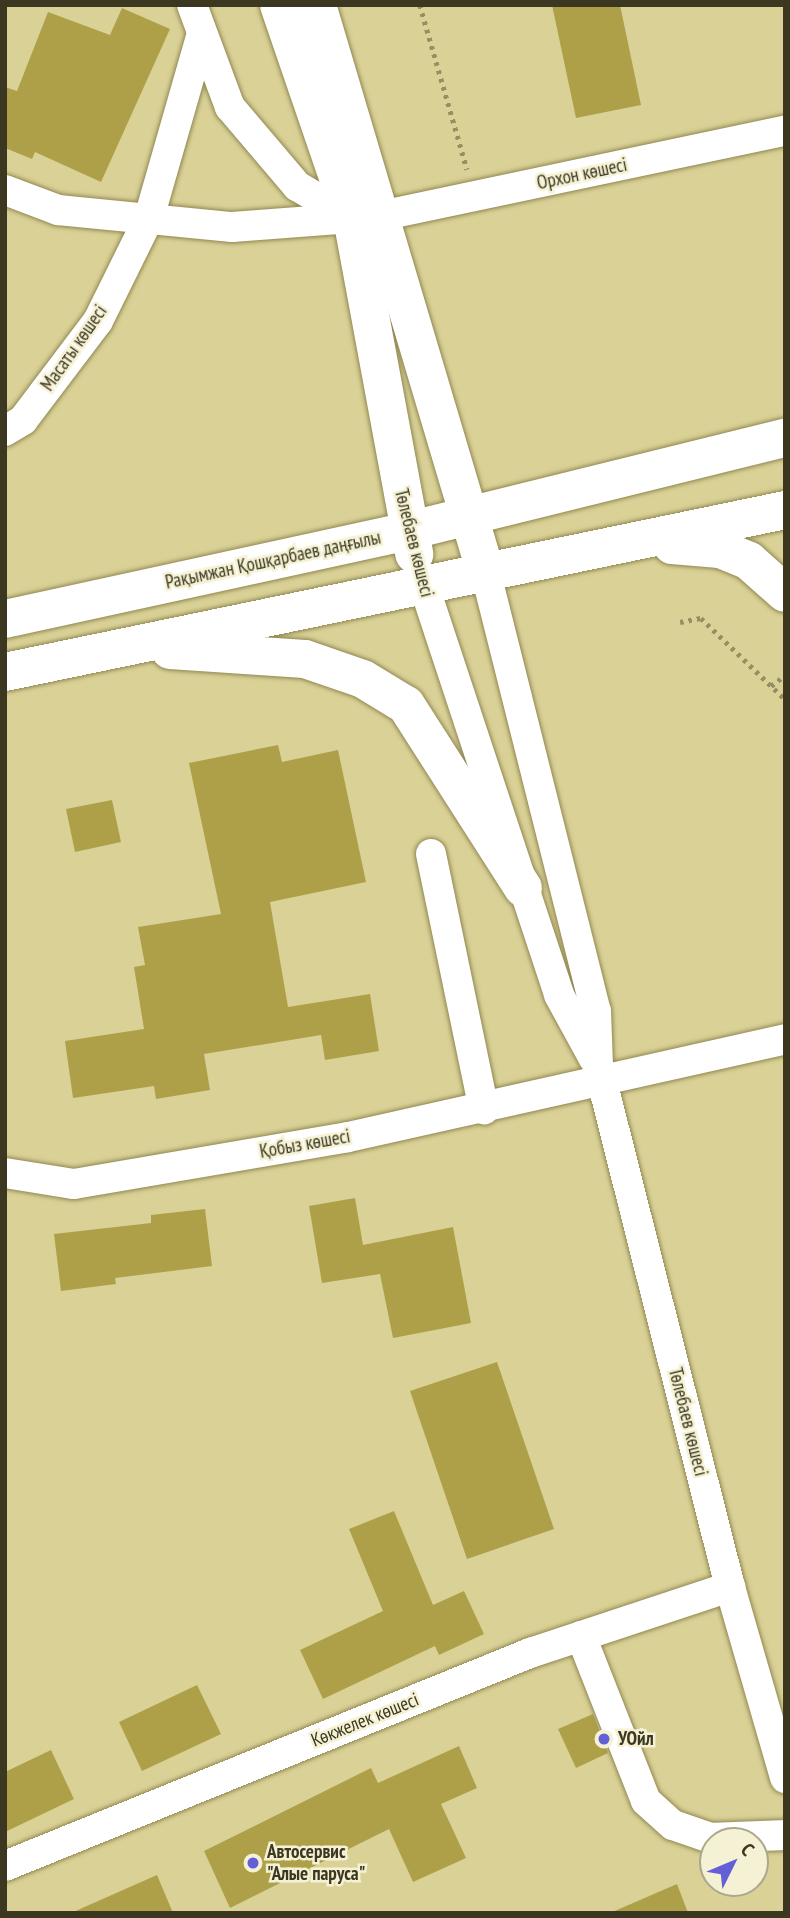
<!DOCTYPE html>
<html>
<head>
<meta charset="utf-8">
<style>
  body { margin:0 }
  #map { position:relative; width:790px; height:1918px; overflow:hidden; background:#dad197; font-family:"PT Sans Narrow",sans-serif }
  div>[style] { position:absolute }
  .building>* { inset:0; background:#aea049 }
  .path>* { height:4.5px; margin-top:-2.25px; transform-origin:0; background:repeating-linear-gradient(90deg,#968f64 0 3.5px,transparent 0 8.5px) }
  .roads { filter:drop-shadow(0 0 2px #918851) drop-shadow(0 0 2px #918851) }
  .minor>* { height:30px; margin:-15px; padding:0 15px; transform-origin:15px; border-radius:15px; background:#fff }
  .major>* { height:38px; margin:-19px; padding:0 19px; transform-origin:19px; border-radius:19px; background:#fff }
  .dots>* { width:19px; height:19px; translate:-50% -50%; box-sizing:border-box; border:4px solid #f5f1d4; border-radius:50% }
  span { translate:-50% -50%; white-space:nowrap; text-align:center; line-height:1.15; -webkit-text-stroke:5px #f5f1d4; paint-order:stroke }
  .street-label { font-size:19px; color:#3b3720 }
  .poi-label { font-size:19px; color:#3b3720; font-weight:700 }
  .left { translate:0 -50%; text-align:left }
  .frame { position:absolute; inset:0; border:7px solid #3b3720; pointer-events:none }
  .north { position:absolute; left:699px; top:1827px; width:70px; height:70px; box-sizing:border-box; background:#f5f1d4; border:2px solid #aba78c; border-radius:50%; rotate:47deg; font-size:19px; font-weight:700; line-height:28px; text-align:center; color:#3b3720 }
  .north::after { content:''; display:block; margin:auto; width:24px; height:32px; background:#625fd7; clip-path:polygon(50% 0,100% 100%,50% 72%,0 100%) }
</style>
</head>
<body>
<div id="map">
  <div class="building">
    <i style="clip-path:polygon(552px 5px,620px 5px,641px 105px,576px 118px)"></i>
    <i style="clip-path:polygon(122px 8px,170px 29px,101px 182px,35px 152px,32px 159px,5px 148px,5px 87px,17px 91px,48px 12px,110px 35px)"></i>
    <i style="clip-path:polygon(278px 745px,282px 762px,338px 750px,366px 882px,270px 902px,288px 1007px,370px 994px,379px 1051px,325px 1060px,321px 1035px,204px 1054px,210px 1090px,156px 1099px,154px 1086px,73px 1098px,65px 1041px,144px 1029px,134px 967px,145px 965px,138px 927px,221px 914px,189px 763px)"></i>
    <i style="clip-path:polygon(112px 800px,121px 842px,75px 852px,66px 809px)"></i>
    <i style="clip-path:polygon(355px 1198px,363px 1245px,453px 1227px,471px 1323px,393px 1338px,380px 1274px,322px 1283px,309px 1206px)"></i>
    <i style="clip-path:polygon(205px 1209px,212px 1266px,115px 1278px,116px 1284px,61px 1291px,54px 1234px,151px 1223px,151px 1215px)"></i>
    <i style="clip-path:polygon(497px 1362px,554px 1529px,467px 1559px,410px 1391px)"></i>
    <i style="clip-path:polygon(394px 1511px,433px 1605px,464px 1591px,484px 1634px,439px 1655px,435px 1646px,323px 1699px,300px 1650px,383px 1611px,349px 1529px)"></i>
    <i style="clip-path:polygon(197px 1685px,221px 1734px,142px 1771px,119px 1722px)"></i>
    <i style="clip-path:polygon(593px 1714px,608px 1753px,576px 1768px,558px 1729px)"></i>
    <i style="clip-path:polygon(459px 1746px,477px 1788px,441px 1804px,466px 1858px,413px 1882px,389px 1829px,230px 1908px,204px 1851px,371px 1768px,378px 1783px)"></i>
    <i style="clip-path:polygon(51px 1750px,74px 1799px,5px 1832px,5px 1772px)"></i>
    <i style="clip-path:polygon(157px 1875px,173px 1913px,71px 1913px)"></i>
    <i style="clip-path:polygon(677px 1884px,688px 1913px,610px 1913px)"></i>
  </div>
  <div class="path">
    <i style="left:420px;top:5px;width:171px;rotate:74deg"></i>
    <i style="left:680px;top:622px;width:21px;rotate:-11deg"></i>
    <i style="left:701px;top:618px;width:117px;rotate:44deg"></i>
    <i style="left:771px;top:686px;width:18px;rotate:-38deg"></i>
  </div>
  <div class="roads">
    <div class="minor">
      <i style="left:192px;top:5px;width:109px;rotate:69.6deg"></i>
      <i style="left:230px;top:107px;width:104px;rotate:49.7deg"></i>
      <i style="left:297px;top:186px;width:64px;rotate:30.2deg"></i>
      <i style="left:5px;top:190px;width:57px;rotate:20.7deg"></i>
      <i style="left:58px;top:210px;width:175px;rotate:5.6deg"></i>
      <i style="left:232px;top:227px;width:120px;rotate:-4.3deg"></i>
      <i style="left:380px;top:216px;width:414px;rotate:-11.9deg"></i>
      <i style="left:5px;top:431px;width:21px;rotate:-31deg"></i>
      <i style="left:23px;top:420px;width:124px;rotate:-52.9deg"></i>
      <i style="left:98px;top:321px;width:115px;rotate:-63.7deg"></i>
      <i style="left:149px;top:218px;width:188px;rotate:-74deg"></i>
      <i style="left:485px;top:570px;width:455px;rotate:75.9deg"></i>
      <i style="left:596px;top:1011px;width:54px;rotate:87.9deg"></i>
      <i style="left:598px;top:1065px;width:538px;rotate:75.81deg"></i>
      <i style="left:730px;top:1587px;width:199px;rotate:73.9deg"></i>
      <i style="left:423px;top:583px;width:434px;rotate:71.7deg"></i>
      <i style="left:559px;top:995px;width:73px;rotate:61.3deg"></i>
      <i style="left:431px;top:854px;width:261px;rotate:78.3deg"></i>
      <i style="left:5px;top:1173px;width:70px;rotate:9.1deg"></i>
      <i style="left:74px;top:1184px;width:278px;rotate:-9.7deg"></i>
      <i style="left:348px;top:1137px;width:448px;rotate:-12.6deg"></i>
      <i style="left:581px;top:1636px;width:177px;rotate:68.5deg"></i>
      <i style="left:646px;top:1801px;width:36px;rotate:42deg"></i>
      <i style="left:673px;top:1825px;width:39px;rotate:19deg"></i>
      <i style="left:710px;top:1838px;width:75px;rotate:-2.3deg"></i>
      <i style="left:5px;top:1866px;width:567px;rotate:-22.08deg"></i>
      <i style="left:530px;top:1653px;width:211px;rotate:-18.3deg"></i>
    </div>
    <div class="major">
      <i style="left:279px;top:5px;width:225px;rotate:71.1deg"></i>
      <i style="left:352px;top:218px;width:342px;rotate:79.5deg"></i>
      <i style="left:317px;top:5px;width:589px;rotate:73.44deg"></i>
      <i style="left:672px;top:545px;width:48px;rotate:4.8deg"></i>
      <i style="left:720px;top:549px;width:31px;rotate:22deg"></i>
      <i style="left:749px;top:561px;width:48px;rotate:41.6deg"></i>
      <i style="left:5px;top:619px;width:412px;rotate:-12.3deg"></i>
      <i style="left:408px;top:531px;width:388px;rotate:-13.9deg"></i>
      <i style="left:170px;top:650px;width:135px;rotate:3.8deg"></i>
      <i style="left:305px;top:659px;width:61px;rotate:19deg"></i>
      <i style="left:363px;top:679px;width:50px;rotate:31.2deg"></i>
      <i style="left:406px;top:705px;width:217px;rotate:57.4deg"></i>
      <i style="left:5px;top:672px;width:797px;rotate:-11.73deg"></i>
    </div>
  </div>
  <div class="dots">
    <i style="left:604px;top:1739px;background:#625fd7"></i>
    <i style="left:253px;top:1863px;background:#625fd7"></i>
  </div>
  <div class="street-label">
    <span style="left:582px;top:174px;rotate:-12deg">Орхон көшесі</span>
    <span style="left:74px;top:348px;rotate:-55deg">Масаты көшесі</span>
    <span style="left:414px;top:543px;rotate:76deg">Төлебаев көшесі</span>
    <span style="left:273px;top:560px;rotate:-12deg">Рақымжан Қошқарбаев даңғылы</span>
    <span style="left:305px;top:1144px;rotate:-10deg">Қобыз көшесі</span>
    <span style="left:688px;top:1422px;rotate:76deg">Төлебаев көшесі</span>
    <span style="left:365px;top:1720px;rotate:-22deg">Көкжелек көшесі</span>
  </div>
  <div class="poi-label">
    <span class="left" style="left:618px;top:1739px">УОйл</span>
    <span class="left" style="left:267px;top:1863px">Автосервис<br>"Алые паруса"</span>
  </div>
  <div class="frame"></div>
  <div class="north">С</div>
</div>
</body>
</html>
